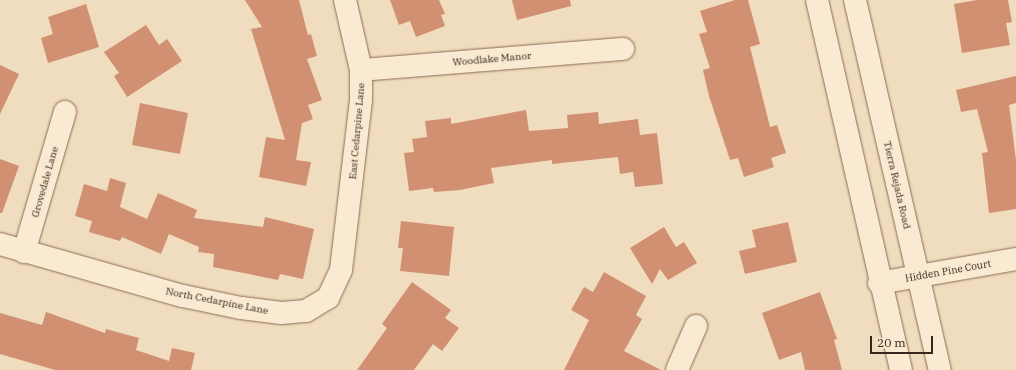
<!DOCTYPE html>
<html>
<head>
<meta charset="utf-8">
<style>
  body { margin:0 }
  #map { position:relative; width:1016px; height:370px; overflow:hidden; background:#f0dcbe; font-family:"IBM Plex Serif",serif }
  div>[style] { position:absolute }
  .building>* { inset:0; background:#d19072 }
  .roads { filter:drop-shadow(0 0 1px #8a6c56) drop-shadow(0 0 1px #8a6c56) }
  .minor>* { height:22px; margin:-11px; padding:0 11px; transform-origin:11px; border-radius:11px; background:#fbead2 }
  .secondary>* { height:22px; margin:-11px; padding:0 11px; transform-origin:11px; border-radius:11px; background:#fbead2 }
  span { translate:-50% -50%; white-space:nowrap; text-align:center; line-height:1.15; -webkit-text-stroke:3px #f7e7ce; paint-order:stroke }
  .street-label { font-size:10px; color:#38261c }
  .scale { position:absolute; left:870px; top:336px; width:63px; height:18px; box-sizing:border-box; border:2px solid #38261c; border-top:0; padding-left:5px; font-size:12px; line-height:14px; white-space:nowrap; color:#38261c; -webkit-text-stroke:3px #f7e7ce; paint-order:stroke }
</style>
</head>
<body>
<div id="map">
  <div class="building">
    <i style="clip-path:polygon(245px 0,299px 0,308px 35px,311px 34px,317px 56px,307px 59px,322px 100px,308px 105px,313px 119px,302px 123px,296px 160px,311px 162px,306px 186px,259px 177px,266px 137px,285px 140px,251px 29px,262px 27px)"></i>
    <i style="clip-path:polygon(390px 0,439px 0,445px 14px,441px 15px,445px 26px,416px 37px,410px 21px,399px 25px)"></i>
    <i style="clip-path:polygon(512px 0,570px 0,571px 6px,517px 20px)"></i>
    <i style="clip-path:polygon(735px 0,748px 0,760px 44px,750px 47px,770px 127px,777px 125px,786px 153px,771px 158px,774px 167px,744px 177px,738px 158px,730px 160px,709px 96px,703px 70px,710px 68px,699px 34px,707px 32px,700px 11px)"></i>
    <i style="clip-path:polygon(977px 0,1008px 0,1012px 22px,1006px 23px,1010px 45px,962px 53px,954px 4px)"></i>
    <i style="clip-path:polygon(86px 4px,99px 47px,48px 63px,41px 38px,53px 34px,48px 17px)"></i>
    <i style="clip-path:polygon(146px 25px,159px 45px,167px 39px,182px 61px,127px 97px,114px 76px,119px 73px,104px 52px)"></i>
    <i style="clip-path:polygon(0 65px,19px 74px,0 114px)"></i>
    <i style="clip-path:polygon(1016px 76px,1016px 103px,1009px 105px,1016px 160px,1016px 209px,989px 213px,982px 153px,988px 152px,977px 109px,961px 112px,956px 90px)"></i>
    <i style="clip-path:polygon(140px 103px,188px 113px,180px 154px,132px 145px)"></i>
    <i style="clip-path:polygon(526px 110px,529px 131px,568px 128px,567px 115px,598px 112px,599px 124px,638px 119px,640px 135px,657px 133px,663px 184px,635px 187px,633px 172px,620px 174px,618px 157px,552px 164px,552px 160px,491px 168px,494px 183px,460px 190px,434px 192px,433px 188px,409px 191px,404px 153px,414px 152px,412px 139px,427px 137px,425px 121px,451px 118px,451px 124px)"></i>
    <i style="clip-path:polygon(0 159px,19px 166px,2px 213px,0 213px)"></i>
    <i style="clip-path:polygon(110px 178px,126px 183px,120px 207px,147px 219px,158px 193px,197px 210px,194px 218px,263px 227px,265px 217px,314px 229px,303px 279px,280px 274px,278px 280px,213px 267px,214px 254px,198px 252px,199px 247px,169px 234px,161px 254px,122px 237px,120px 241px,89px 232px,92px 221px,75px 216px,84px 184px,107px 191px)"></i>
    <i style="clip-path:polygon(401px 221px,454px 227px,449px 276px,400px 271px,403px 248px,398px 248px)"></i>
    <i style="clip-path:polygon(788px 222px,797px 262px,745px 274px,739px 251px,756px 247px,752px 230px)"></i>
    <i style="clip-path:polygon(664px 227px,676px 247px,684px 242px,697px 263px,668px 280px,660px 269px,652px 284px,630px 248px)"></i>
    <i style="clip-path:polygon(604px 272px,646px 296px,636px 315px,642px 319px,624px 351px,661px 370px,564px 370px,589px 320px,571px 310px,584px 287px,593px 292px)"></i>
    <i style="clip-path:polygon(412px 282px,451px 310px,445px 318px,459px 328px,442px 351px,433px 344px,414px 370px,357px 370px,387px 328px,382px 324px)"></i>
    <i style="clip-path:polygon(820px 292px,837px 339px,834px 340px,842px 370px,805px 370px,801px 352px,779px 360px,762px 313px)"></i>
    <i style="clip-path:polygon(46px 312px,105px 333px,106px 329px,139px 338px,136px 350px,169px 361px,172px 348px,195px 353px,191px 370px,55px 370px,0 354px,0 313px,42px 325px)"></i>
  </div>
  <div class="roads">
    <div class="minor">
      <i style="left:361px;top:70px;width:263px;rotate:-4.6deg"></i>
      <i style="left:0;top:244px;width:190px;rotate:15.9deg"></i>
      <i style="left:183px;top:296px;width:59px;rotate:11.7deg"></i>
      <i style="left:241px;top:308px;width:41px;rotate:7deg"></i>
      <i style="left:282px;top:313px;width:24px;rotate:-5deg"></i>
      <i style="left:306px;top:311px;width:26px;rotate:-31deg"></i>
      <i style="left:328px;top:298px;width:31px;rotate:-65deg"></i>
      <i style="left:341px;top:270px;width:171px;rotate:-83.3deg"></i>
      <i style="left:361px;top:100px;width:30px;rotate:-90deg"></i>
      <i style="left:361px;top:70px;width:72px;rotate:-102.9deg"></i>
      <i style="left:24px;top:252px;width:146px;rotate:-73.7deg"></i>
      <i style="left:879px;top:283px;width:139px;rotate:-9.9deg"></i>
      <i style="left:677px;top:370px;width:48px;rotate:-66.6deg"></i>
    </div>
    <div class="secondary">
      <i style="left:817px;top:0;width:379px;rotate:77.2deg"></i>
      <i style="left:855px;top:0;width:380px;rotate:77.1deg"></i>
    </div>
  </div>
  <div class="street-label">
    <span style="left:492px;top:59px;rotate:-5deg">Woodlake Manor</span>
    <span style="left:357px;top:131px;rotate:-85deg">East Cedarpine Lane</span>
    <span style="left:45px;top:182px;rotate:-74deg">Grovedale Lane</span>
    <span style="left:897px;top:185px;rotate:77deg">Tierra Rejada Road</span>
    <span style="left:948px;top:271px;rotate:-10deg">Hidden Pine Court</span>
    <span style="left:217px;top:301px;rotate:11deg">North Cedarpine Lane</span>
  </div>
  <div class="scale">20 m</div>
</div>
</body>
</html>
